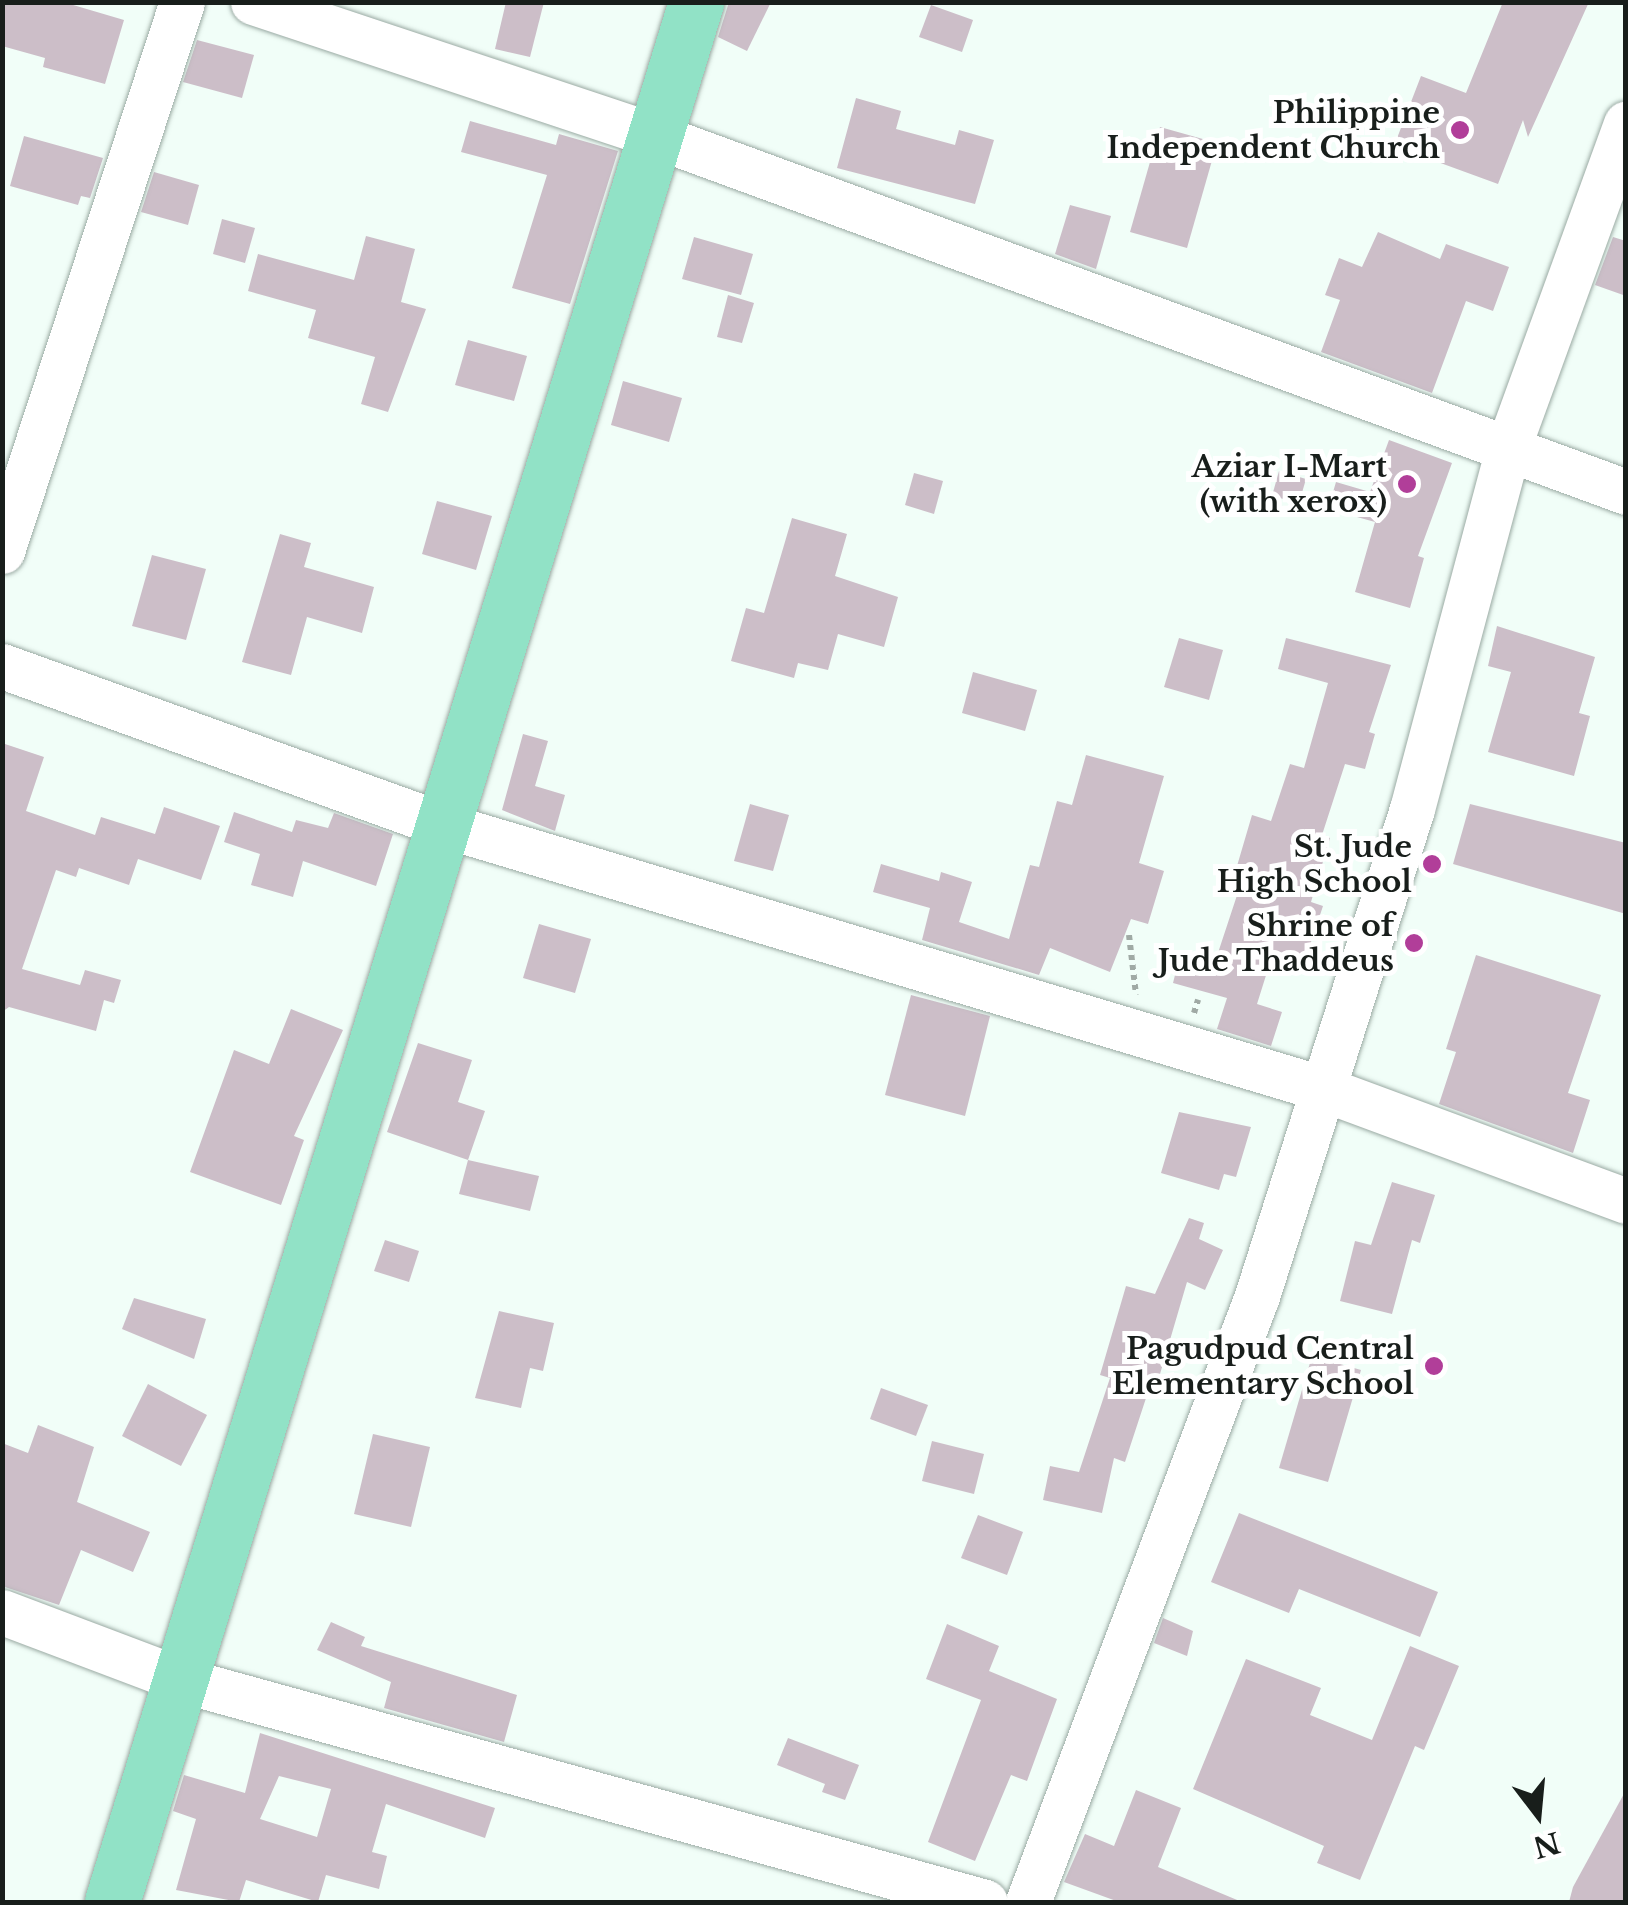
<!DOCTYPE html>
<html>
<head>
<meta charset="utf-8">
<style>
  body { margin:0 }
  #map { position:relative; width:1628px; height:1905px; overflow:hidden; background:#f1fef8; font-family:"Libre Baskerville",serif }
  div>[style] { position:absolute }
  .building>* { inset:0; background:#ccbec8 }
  .path>* { height:6px; margin-top:-3px; transform-origin:0; background:repeating-linear-gradient(90deg,#a0aaa5 0 5px,transparent 0 10px) }
  .roads { filter:drop-shadow(0 0 2px #9aaaa3) drop-shadow(0 0 2px #9aaaa3) }
  .minor>* { height:45px; margin:-22.5px; padding:0 22.5px; transform-origin:22.5px; border-radius:22.5px; background:#fff }
  .major>* { height:55px; margin:-27.5px; padding:0 27.5px; transform-origin:27.5px; border-radius:27.5px; background:#91e2c6 }
  .dots>* { width:28px; height:28px; translate:-50% -50%; box-sizing:border-box; border:5px solid #fff; border-radius:50% }
  span { translate:-50% -50%; white-space:nowrap; text-align:center; line-height:1.15; -webkit-text-stroke:10px #fff; paint-order:stroke }
  .poi-label { font-size:30px; color:#181e1b; font-weight:700 }
  .right { translate:-100% -50%; text-align:right }
  .frame { position:absolute; inset:0; border:5px solid #181e1b; pointer-events:none }
  .north { position:absolute; left:1488px; top:1765px; width:100px; height:100px; -webkit-text-stroke:8px #fff; paint-order:stroke; rotate:164deg; font-size:28px; font-weight:700; line-height:40px; text-align:center; color:#181e1b }
  .north::after { content:''; display:block; margin:auto; width:35px; height:45px; background:#181e1b; clip-path:polygon(50% 0,100% 100%,50% 72%,0 100%) }
</style>
</head>
<body>
<div id="map">
  <div class="building">
    <i style="clip-path:polygon(2px 2px,63px 2px,124px 20px,105px 84px,43px 67px,45px 58px,2px 46px)"></i>
    <i style="clip-path:polygon(506px 2px,544px 2px,530px 57px,495px 49px)"></i>
    <i style="clip-path:polygon(729px 2px,771px 2px,747px 51px,718px 37px)"></i>
    <i style="clip-path:polygon(1503px 2px,1589px 2px,1528px 137px,1523px 120px,1498px 184px,1394px 146px,1421px 76px,1466px 93px)"></i>
    <i style="clip-path:polygon(931px 5px,973px 20px,962px 52px,919px 37px)"></i>
    <i style="clip-path:polygon(197px 40px,254px 55px,242px 98px,183px 82px)"></i>
    <i style="clip-path:polygon(856px 98px,901px 111px,896px 129px,955px 145px,959px 130px,994px 140px,975px 204px,837px 168px)"></i>
    <i style="clip-path:polygon(470px 121px,556px 145px,559px 134px,618px 151px,570px 304px,512px 288px,547px 175px,461px 152px)"></i>
    <i style="clip-path:polygon(1160px 127px,1217px 143px,1187px 248px,1130px 232px)"></i>
    <i style="clip-path:polygon(24px 136px,103px 158px,90px 198px,81px 196px,78px 205px,10px 186px)"></i>
    <i style="clip-path:polygon(154px 172px,199px 185px,188px 225px,141px 212px)"></i>
    <i style="clip-path:polygon(1070px 205px,1111px 216px,1096px 269px,1055px 254px)"></i>
    <i style="clip-path:polygon(222px 219px,255px 228px,245px 263px,213px 254px)"></i>
    <i style="clip-path:polygon(1378px 232px,1440px 259px,1446px 244px,1509px 267px,1493px 311px,1466px 301px,1432px 393px,1321px 352px,1340px 300px,1325px 295px,1339px 258px,1362px 267px)"></i>
    <i style="clip-path:polygon(366px 236px,415px 249px,401px 302px,426px 309px,388px 412px,361px 404px,375px 357px,308px 338px,316px 310px,248px 291px,258px 254px,354px 280px)"></i>
    <i style="clip-path:polygon(694px 237px,753px 254px,741px 295px,682px 279px)"></i>
    <i style="clip-path:polygon(1613px 237px,1626px 241px,1626px 296px,1595px 285px)"></i>
    <i style="clip-path:polygon(728px 295px,754px 303px,742px 343px,717px 337px)"></i>
    <i style="clip-path:polygon(468px 340px,527px 356px,514px 401px,455px 385px)"></i>
    <i style="clip-path:polygon(623px 381px,682px 398px,669px 442px,611px 425px)"></i>
    <i style="clip-path:polygon(1389px 440px,1452px 463px,1418px 556px,1424px 558px,1410px 608px,1355px 592px,1375px 522px,1328px 509px,1336px 482px,1370px 492px)"></i>
    <i style="clip-path:polygon(1279px 471px,1306px 479px,1299px 503px,1272px 496px)"></i>
    <i style="clip-path:polygon(914px 473px,943px 481px,934px 514px,905px 505px)"></i>
    <i style="clip-path:polygon(437px 501px,492px 516px,476px 570px,422px 554px)"></i>
    <i style="clip-path:polygon(792px 518px,847px 534px,835px 576px,898px 597px,884px 647px,838px 634px,828px 670px,798px 663px,794px 678px,731px 661px,746px 608px,764px 613px)"></i>
    <i style="clip-path:polygon(280px 534px,311px 543px,304px 567px,374px 587px,362px 633px,307px 617px,291px 675px,242px 662px)"></i>
    <i style="clip-path:polygon(152px 555px,206px 569px,186px 640px,132px 626px)"></i>
    <i style="clip-path:polygon(1497px 626px,1595px 657px,1579px 713px,1590px 716px,1574px 776px,1488px 752px,1511px 672px,1488px 666px)"></i>
    <i style="clip-path:polygon(1179px 638px,1223px 650px,1209px 700px,1164px 687px)"></i>
    <i style="clip-path:polygon(1286px 638px,1391px 665px,1369px 732px,1375px 734px,1365px 769px,1345px 764px,1322px 835px,1330px 838px,1311px 902px,1323px 906px,1305px 960px,1274px 950px,1257px 1004px,1282px 1012px,1271px 1046px,1217px 1029px,1227px 998px,1173px 983px,1179px 959px,1213px 968px,1246px 868px,1237px 866px,1252px 815px,1271px 821px,1290px 764px,1304px 768px,1328px 683px,1278px 669px)"></i>
    <i style="clip-path:polygon(973px 672px,1037px 690px,1025px 731px,962px 713px)"></i>
    <i style="clip-path:polygon(523px 734px,548px 741px,535px 786px,565px 795px,555px 831px,502px 810px)"></i>
    <i style="clip-path:polygon(2px 743px,44px 757px,26px 811px,95px 835px,101px 817px,155px 834px,164px 807px,220px 826px,201px 880px,138px 859px,129px 885px,79px 868px,76px 877px,56px 870px,22px 969px,80px 985px,85px 970px,121px 980px,114px 1003px,104px 1000px,96px 1031px,9px 1007px,2px 1012px)"></i>
    <i style="clip-path:polygon(1086px 755px,1164px 776px,1139px 863px,1164px 871px,1148px 924px,1131px 919px,1110px 972px,1050px 948px,1039px 975px,922px 940px,930px 908px,873px 892px,881px 864px,939px 881px,941px 872px,972px 882px,959px 922px,1009px 939px,1030px 865px,1039px 867px,1057px 801px,1072px 805px)"></i>
    <i style="clip-path:polygon(750px 804px,789px 815px,773px 871px,734px 861px)"></i>
    <i style="clip-path:polygon(1470px 804px,1626px 843px,1626px 914px,1453px 864px)"></i>
    <i style="clip-path:polygon(234px 812px,292px 832px,296px 820px,328px 828px,334px 813px,393px 834px,376px 886px,303px 861px,293px 897px,251px 885px,260px 854px,224px 842px)"></i>
    <i style="clip-path:polygon(539px 924px,591px 939px,575px 993px,523px 978px)"></i>
    <i style="clip-path:polygon(1476px 955px,1601px 995px,1568px 1093px,1590px 1100px,1573px 1153px,1439px 1104px,1456px 1052px,1446px 1049px)"></i>
    <i style="clip-path:polygon(911px 995px,990px 1016px,965px 1116px,885px 1095px)"></i>
    <i style="clip-path:polygon(291px 1009px,343px 1030px,294px 1136px,304px 1140px,281px 1205px,190px 1172px,234px 1050px,269px 1064px)"></i>
    <i style="clip-path:polygon(418px 1043px,472px 1060px,458px 1102px,485px 1111px,468px 1160px,387px 1132px)"></i>
    <i style="clip-path:polygon(1179px 1112px,1251px 1127px,1236px 1177px,1224px 1174px,1219px 1190px,1161px 1173px)"></i>
    <i style="clip-path:polygon(468px 1160px,539px 1176px,530px 1211px,459px 1194px)"></i>
    <i style="clip-path:polygon(1392px 1182px,1435px 1195px,1420px 1243px,1412px 1240px,1392px 1314px,1340px 1301px,1355px 1241px,1371px 1245px)"></i>
    <i style="clip-path:polygon(1189px 1218px,1204px 1223px,1199px 1239px,1223px 1250px,1205px 1290px,1187px 1282px,1155px 1391px,1149px 1389px,1125px 1462px,1114px 1458px,1102px 1513px,1043px 1500px,1050px 1466px,1079px 1472px,1110px 1378px,1100px 1375px,1126px 1286px,1155px 1294px)"></i>
    <i style="clip-path:polygon(385px 1240px,419px 1251px,409px 1282px,374px 1271px)"></i>
    <i style="clip-path:polygon(134px 1298px,206px 1319px,194px 1359px,122px 1329px)"></i>
    <i style="clip-path:polygon(499px 1311px,554px 1323px,543px 1371px,530px 1368px,521px 1408px,475px 1398px)"></i>
    <i style="clip-path:polygon(1312px 1356px,1361px 1370px,1328px 1482px,1279px 1468px)"></i>
    <i style="clip-path:polygon(148px 1384px,207px 1415px,181px 1466px,122px 1436px)"></i>
    <i style="clip-path:polygon(881px 1388px,928px 1405px,916px 1436px,870px 1419px)"></i>
    <i style="clip-path:polygon(38px 1425px,94px 1447px,77px 1502px,150px 1532px,133px 1572px,81px 1550px,59px 1605px,2px 1586px,2px 1443px,28px 1453px)"></i>
    <i style="clip-path:polygon(373px 1434px,430px 1447px,411px 1527px,354px 1514px)"></i>
    <i style="clip-path:polygon(932px 1441px,984px 1454px,974px 1494px,922px 1481px)"></i>
    <i style="clip-path:polygon(1239px 1513px,1438px 1592px,1420px 1637px,1299px 1589px,1289px 1613px,1211px 1582px)"></i>
    <i style="clip-path:polygon(978px 1515px,1023px 1532px,1007px 1575px,961px 1558px)"></i>
    <i style="clip-path:polygon(1163px 1618px,1193px 1631px,1187px 1656px,1154px 1643px)"></i>
    <i style="clip-path:polygon(331px 1622px,365px 1637px,361px 1646px,517px 1695px,504px 1742px,384px 1708px,391px 1682px,317px 1650px)"></i>
    <i style="clip-path:polygon(947px 1624px,999px 1646px,989px 1671px,1057px 1699px,1027px 1781px,1011px 1775px,975px 1861px,928px 1842px,981px 1700px,926px 1679px)"></i>
    <i style="clip-path:polygon(1410px 1646px,1459px 1666px,1424px 1750px,1415px 1746px,1360px 1880px,1317px 1863px,1324px 1846px,1193px 1789px,1246px 1659px,1321px 1688px,1310px 1715px,1372px 1740px)"></i>
    <i style="clip-path:polygon(evenodd,260px 1733px,495px 1808px,485px 1838px,386px 1804px,372px 1852px,387px 1856px,379px 1889px,326px 1875px,318px 1902px,246px 1880px,239px 1902px,176px 1890px,196px 1819px,173px 1811px,184px 1775px,245px 1793px,260px 1733px,279px 1776px,331px 1789px,317px 1837px,260px 1819px,279px 1776px)"></i>
    <i style="clip-path:polygon(788px 1738px,859px 1765px,845px 1800px,822px 1792px,825px 1784px,777px 1765px)"></i>
    <i style="clip-path:polygon(1136px 1790px,1181px 1808px,1158px 1867px,1242px 1902px,1119px 1902px,1064px 1882px,1085px 1834px,1114px 1846px)"></i>
    <i style="clip-path:polygon(1626px 1790px,1626px 1902px,1569px 1902px,1573px 1887px)"></i>
  </div>
  <div class="path">
    <i style="left:1129px;top:935px;width:60px;rotate:83.3deg"></i>
    <i style="left:1194px;top:1013px;width:14px;rotate:-73deg"></i>
  </div>
  <div class="roads">
    <div class="minor">
      <i style="left:253px;top:2px;width:425px;rotate:18.4deg"></i>
      <i style="left:656px;top:136px;width:1033px;rotate:20.15deg"></i>
      <i style="left:2px;top:551px;width:578px;rotate:-71.85deg"></i>
      <i style="left:2px;top:666px;width:473px;rotate:19.8deg"></i>
      <i style="left:447px;top:826px;width:912px;rotate:16.69deg"></i>
      <i style="left:1321px;top:1088px;width:325px;rotate:20.3deg"></i>
      <i style="left:2px;top:1612px;width:192px;rotate:20.7deg"></i>
      <i style="left:182px;top:1680px;width:833px;rotate:15.45deg"></i>
      <i style="left:1028px;top:1902px;width:648px;rotate:-69.3deg"></i>
      <i style="left:1257px;top:1296px;width:511px;rotate:-72.35deg"></i>
      <i style="left:1412px;top:809px;width:377px;rotate:-75.1deg"></i>
      <i style="left:1509px;top:445px;width:342px;rotate:-70deg"></i>
    </div>
    <div class="major">
      <i style="left:112px;top:1902px;width:1988px;rotate:-72.91deg"></i>
    </div>
  </div>
  <div class="dots">
    <i style="left:1460px;top:130px;background:#b13e99"></i>
    <i style="left:1407px;top:484px;background:#b13e99"></i>
    <i style="left:1432px;top:864px;background:#b13e99"></i>
    <i style="left:1414px;top:943px;background:#b13e99"></i>
    <i style="left:1434px;top:1366px;background:#b13e99"></i>
  </div>
  <div class="poi-label">
    <span class="right" style="left:1440px;top:130px">Philippine<br>Independent Church</span>
    <span class="right" style="left:1387px;top:484px">Aziar I-Mart<br>(with xerox)</span>
    <span class="right" style="left:1412px;top:864px">St. Jude<br>High School</span>
    <span class="right" style="left:1394px;top:943px">Shrine of<br>Jude Thaddeus</span>
    <span class="right" style="left:1414px;top:1366px">Pagudpud Central<br>Elementary School</span>
  </div>
  <div class="frame"></div>
  <div class="north">N</div>
</div>
</body>
</html>
